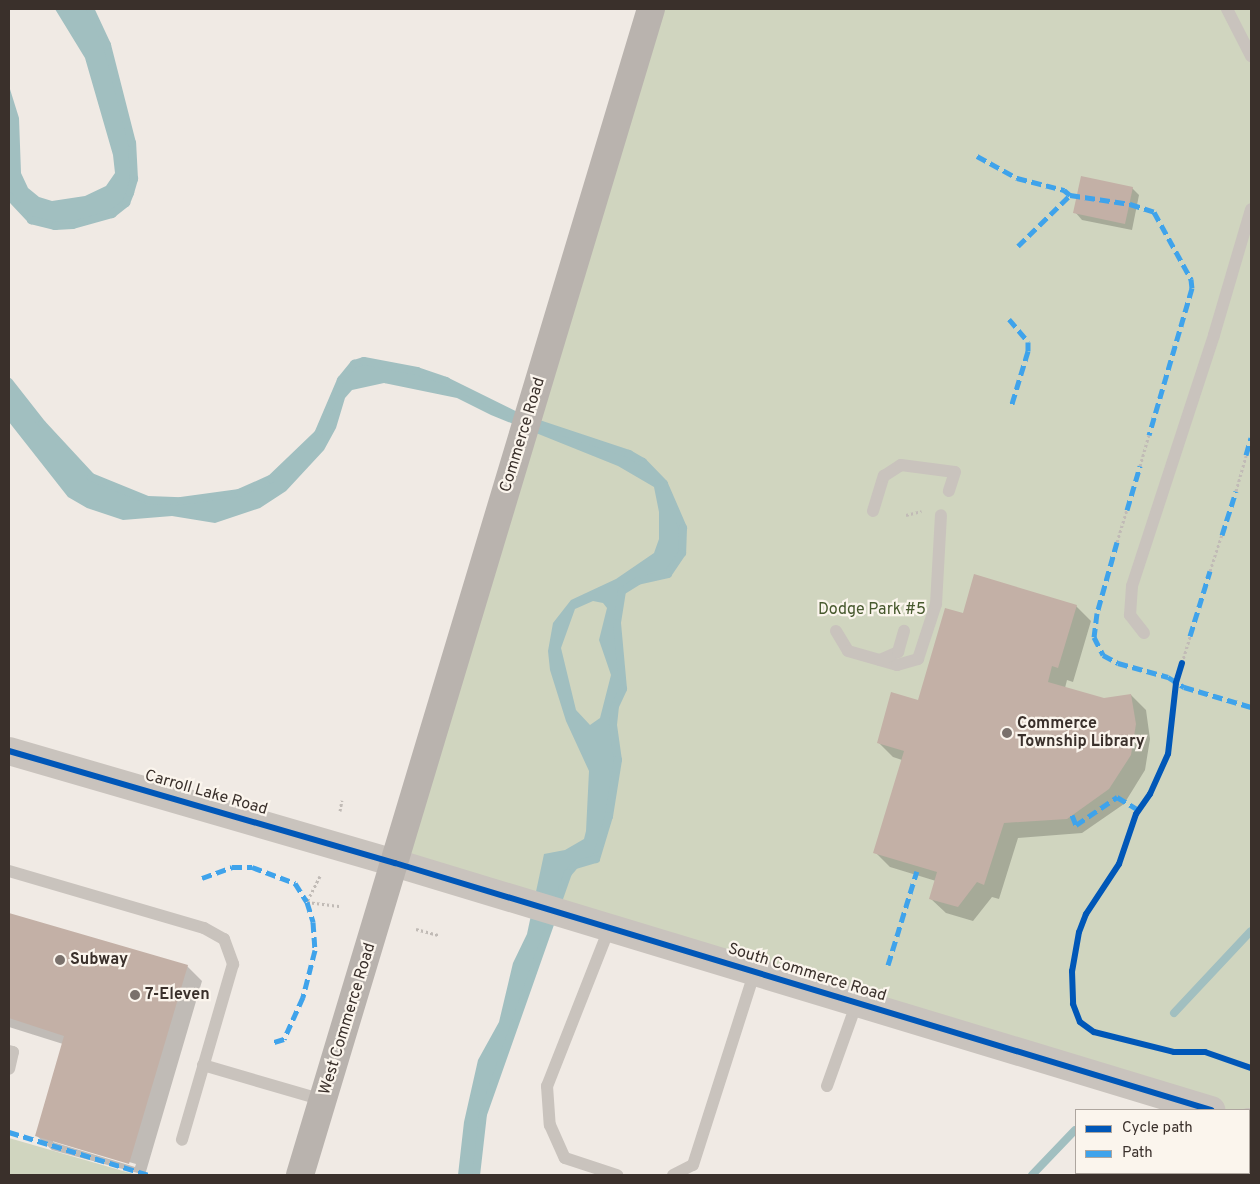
<!DOCTYPE html>
<html>
<head>
<meta charset="utf-8">
<style>
  body { margin:0 }
  #map { position:relative; width:1260px; height:1184px; overflow:hidden; background:#f0eae4; font-family:Overpass,sans-serif }
  div>[style] { position:absolute }
  .green>* { inset:0; background:#d0d5bf }
  .water>* { inset:0; background:#a1bfc0 }
  .shadow>* { inset:0; background:#0003 }
  .stream>* { height:8px; margin:-4px; padding:0 4px; transform-origin:4px; border-radius:4px; background:#a1bfc0 }
  .building>* { inset:0; background:#c3b0a6 }
  .path>* { height:3px; margin-top:-1.5px; transform-origin:0; background:repeating-linear-gradient(90deg,#c1bbb6 0 2.5px,transparent 0 5px) }
  .service>* { height:12px; margin:-6px; padding:0 6px; transform-origin:6px; border-radius:6px; background:#c9c3bd }
  .tertiary>* { height:28px; margin:-14px; padding:0 14px; transform-origin:14px; border-radius:14px; background:#c9c3bd }
  .secondary>* { height:28px; margin:-14px; padding:0 14px; transform-origin:14px; border-radius:14px; background:#b9b3ae }
  .quiet>* { height:5px; margin-top:-2.5px; transform-origin:0; background:repeating-linear-gradient(90deg,#3fa3eb 0 10px,transparent 0 15px) }
  .cycleway>* { height:6px; margin:-3px; padding:0 3px; transform-origin:3px; border-radius:3px; background:#0057b8 }
  .dots>* { width:14px; height:14px; translate:-50% -50%; box-sizing:border-box; border:2px solid #fbf5ed; border-radius:50% }
  span { translate:-50% -50%; white-space:nowrap; text-align:center; line-height:1.15; -webkit-text-stroke:4.5px #fbf5ed; paint-order:stroke }
  .street-label { font-size:16px; color:#3a302b }
  .park-label { font-size:16px; color:#47592e }
  .poi-label { font-size:16px; color:#3a302b; font-weight:700 }
  .left { translate:0 -50%; text-align:left }
  .frame { position:absolute; inset:0; border:10px solid #3a302b; pointer-events:none }
  .legend { position:absolute; left:1075px; top:1109px; width:175px; height:65px; box-sizing:border-box; background:#fbf5ed; border:1px solid #aea69f; margin:0; padding:6px 9px; list-style:none; font-size:15px; color:#3a302b }
  .legend li { display:flex; align-items:center; gap:10px; height:25px }
  .legend b { width:25px; border:1px solid #aea69f }
</style>
</head>
<body>
<div id="map">
  <div class="green">
    <i style="clip-path:polygon(657px 9px,1251px 9px,1251px 1117px,1249px 1110px,1228px 1110px,609px 929px,400px 859px)"></i>
    <i style="clip-path:polygon(9px 1138px,137px 1175px,9px 1175px)"></i>
  </div>
  <div class="water">
    <i style="clip-path:polygon(55px 9px,90px 9px,107px 45px,132px 143px,134px 179px,126px 203px,112px 214px,73px 225px,55px 226px,31px 220px,9px 196px,9px 86px,19px 118px,21px 173px,28px 188px,39px 197px,52px 201px,85px 196px,106px 186px,115px 173px,113px 155px,85px 58px)"></i>
    <i style="clip-path:polygon(evenodd,364px 361px,417px 371px,446px 381px,521px 418px,629px 454px,643px 462px,664px 484px,683px 528px,682px 553px,672px 570px,662px 577px,638px 581px,622px 591px,617px 623px,623px 689px,615px 706px,613px 725px,618px 760px,609px 816px,596px 859px,575px 865px,568px 873px,483px 1113px,476px 1175px,458px 1175px,464px 1122px,478px 1060px,499px 1022px,513px 963px,527px 934px,544px 854px,565px 850px,584px 839px,586px 831px,589px 771px,566px 721px,550px 670px,548px 651px,553px 623px,571px 600px,616px 579px,654px 553px,659px 539px,659px 512px,654px 487px,618px 466px,491px 415px,457px 398px,384px 383px,352px 390px,345px 398px,336px 428px,324px 450px,286px 491px,260px 508px,215px 523px,172px 516px,123px 520px,87px 508px,68px 497px,9px 422px,9px 382px,80px 466px,106px 484px,148px 500px,164px 502px,239px 493px,271px 479px,318px 434px,341px 380px,354px 364px,364px 361px,593px 601px,603px 603px,607px 608px,599px 640px,611px 675px,600px 718px,590px 725px,576px 710px,561px 648px,575px 609px,593px 601px)"></i>
  </div>
  <div class="shadow">
    <i style="clip-path:polygon(1132px 188px,1139px 195px,1132px 230px,1082px 220px,1075px 212px)"></i>
    <i style="clip-path:polygon(1076px 606px,1091px 621px,1073px 682px,1067px 680px,1065px 688px,1104px 699px,1131px 695px,1146px 710px,1150px 739px,1145px 770px,1124px 804px,1082px 833px,1018px 838px,999px 899px,992px 897px,973px 921px,946px 913px,931px 899px,936px 881px,890px 867px,875px 852px,902px 760px,893px 757px,878px 742px,919px 702px,964px 615px)"></i>
    <i style="clip-path:polygon(evenodd,9px 914px,187px 966px,202px 981px,145px 1175px,52px 1150px,37px 1136px,63px 1044px,9px 1027px,9px 914px,53px 1140px,136px 1164px,135px 1167px,53px 1142px,53px 1140px)"></i>
  </div>
  <div class="stream">
    <i style="left:9px;top:196px;width:33px;rotate:47deg"></i>
    <i style="left:31px;top:220px;width:25px;rotate:14deg"></i>
    <i style="left:55px;top:226px;width:18px;rotate:-3deg"></i>
    <i style="left:73px;top:225px;width:41px;rotate:-15.8deg"></i>
    <i style="left:112px;top:214px;width:18px;rotate:-38deg"></i>
    <i style="left:126px;top:203px;width:11px;rotate:-68deg"></i>
    <i style="left:130px;top:193px;width:15px;rotate:-74deg"></i>
    <i style="left:134px;top:179px;width:36px;rotate:-93deg"></i>
    <i style="left:132px;top:143px;width:101px;rotate:-104.3deg"></i>
    <i style="left:107px;top:45px;width:40px;rotate:-115deg"></i>
    <i style="left:9px;top:382px;width:53px;rotate:51.8deg"></i>
    <i style="left:42px;top:424px;width:72px;rotate:47.2deg"></i>
    <i style="left:91px;top:477px;width:61px;rotate:22deg"></i>
    <i style="left:148px;top:500px;width:33px;rotate:2deg"></i>
    <i style="left:181px;top:501px;width:59px;rotate:-7.9deg"></i>
    <i style="left:239px;top:493px;width:35px;rotate:-24deg"></i>
    <i style="left:271px;top:479px;width:65px;rotate:-43.8deg"></i>
    <i style="left:318px;top:434px;width:59px;rotate:-66.9deg"></i>
    <i style="left:341px;top:380px;width:21px;rotate:-51deg"></i>
    <i style="left:354px;top:364px;width:10px;rotate:-17deg"></i>
    <i style="left:364px;top:361px;width:54px;rotate:10.7deg"></i>
    <i style="left:417px;top:371px;width:31px;rotate:19deg"></i>
    <i style="left:446px;top:381px;width:84px;rotate:26.3deg"></i>
    <i style="left:521px;top:418px;width:114px;rotate:18.4deg"></i>
    <i style="left:629px;top:454px;width:16px;rotate:30deg"></i>
    <i style="left:643px;top:462px;width:30px;rotate:46deg"></i>
    <i style="left:664px;top:484px;width:48px;rotate:66.6deg"></i>
    <i style="left:683px;top:528px;width:25px;rotate:92deg"></i>
    <i style="left:682px;top:553px;width:25px;rotate:124deg"></i>
    <i style="left:668px;top:574px;width:31px;rotate:167deg"></i>
    <i style="left:638px;top:581px;width:19px;rotate:148deg"></i>
    <i style="left:622px;top:591px;width:32px;rotate:99deg"></i>
    <i style="left:617px;top:623px;width:66px;rotate:84.8deg"></i>
    <i style="left:623px;top:689px;width:19px;rotate:115deg"></i>
    <i style="left:615px;top:706px;width:19px;rotate:96deg"></i>
    <i style="left:613px;top:725px;width:35px;rotate:82deg"></i>
    <i style="left:618px;top:760px;width:57px;rotate:99.1deg"></i>
    <i style="left:609px;top:816px;width:45px;rotate:106.8deg"></i>
    <i style="left:596px;top:859px;width:22px;rotate:164deg"></i>
    <i style="left:575px;top:865px;width:11px;rotate:131deg"></i>
    <i style="left:568px;top:873px;width:256px;rotate:109.4deg"></i>
    <i style="left:483px;top:1114px;width:61px;rotate:96.5deg"></i>
    <i style="left:1174px;top:1013px;width:112px;rotate:-46.8deg"></i>
    <i style="left:1032px;top:1175px;width:62px;rotate:-46.3deg"></i>
  </div>
  <div class="building">
    <i style="clip-path:polygon(1081px 176px,1133px 187px,1125px 224px,1073px 213px)"></i>
    <i style="clip-path:polygon(974px 574px,1077px 605px,1058px 668px,1052px 666px,1048px 682px,1104px 698px,1131px 694px,1136px 724px,1131px 755px,1109px 789px,1067px 819px,1004px 823px,984px 885px,977px 882px,958px 907px,929px 899px,937px 872px,873px 853px,904px 751px,877px 743px,891px 692px,918px 700px,945px 608px,963px 613px)"></i>
    <i style="clip-path:polygon(9px 913px,188px 965px,129px 1164px,35px 1136px,64px 1036px,9px 1018px)"></i>
  </div>
  <div class="path">
    <i style="left:1140px;top:466px;width:32px;rotate:-74deg"></i>
    <i style="left:1236px;top:491px;width:37px;rotate:-74deg"></i>
    <i style="left:906px;top:515px;width:16px;rotate:-14deg"></i>
    <i style="left:1117px;top:542px;width:34px;rotate:-73deg"></i>
    <i style="left:1210px;top:571px;width:38px;rotate:-72deg"></i>
    <i style="left:1182px;top:663px;width:28px;rotate:-73deg"></i>
    <i style="left:340px;top:811px;width:11px;rotate:-80deg"></i>
    <i style="left:320px;top:876px;width:29px;rotate:117deg"></i>
    <i style="left:307px;top:902px;width:34px;rotate:7deg"></i>
    <i style="left:416px;top:929px;width:24px;rotate:15deg"></i>
  </div>
  <div class="service">
    <i style="left:1227px;top:9px;width:53px;rotate:62.9deg"></i>
    <i style="left:873px;top:511px;width:37px;rotate:-73deg"></i>
    <i style="left:884px;top:476px;width:20px;rotate:-33deg"></i>
    <i style="left:901px;top:465px;width:54px;rotate:7.4deg"></i>
    <i style="left:955px;top:472px;width:20px;rotate:108deg"></i>
    <i style="left:836px;top:631px;width:23px;rotate:59deg"></i>
    <i style="left:848px;top:651px;width:51px;rotate:15.9deg"></i>
    <i style="left:897px;top:665px;width:22px;rotate:-16deg"></i>
    <i style="left:918px;top:659px;width:58px;rotate:-71.9deg"></i>
    <i style="left:936px;top:604px;width:89px;rotate:-86.8deg"></i>
    <i style="left:1144px;top:633px;width:23px;rotate:-128deg"></i>
    <i style="left:1130px;top:615px;width:29px;rotate:-86deg"></i>
    <i style="left:1132px;top:586px;width:264px;rotate:-71.9deg"></i>
    <i style="left:1214px;top:335px;width:131px;rotate:-73.6deg"></i>
    <i style="left:880px;top:660px;width:20px;rotate:-24deg"></i>
    <i style="left:898px;top:652px;width:22px;rotate:-74deg"></i>
    <i style="left:9px;top:871px;width:203px;rotate:16.3deg"></i>
    <i style="left:204px;top:928px;width:23px;rotate:29deg"></i>
    <i style="left:224px;top:939px;width:27px;rotate:70deg"></i>
    <i style="left:233px;top:964px;width:183px;rotate:106.2deg"></i>
    <i style="left:609px;top:929px;width:169px;rotate:111.5deg"></i>
    <i style="left:547px;top:1086px;width:39px;rotate:86deg"></i>
    <i style="left:550px;top:1125px;width:36px;rotate:66deg"></i>
    <i style="left:565px;top:1158px;width:55px;rotate:18.1deg"></i>
    <i style="left:9px;top:1051px;width:4px;rotate:14deg"></i>
    <i style="left:13px;top:1052px;width:17px;rotate:103deg"></i>
    <i style="left:203px;top:1065px;width:125px;rotate:16.3deg"></i>
    <i style="left:827px;top:1086px;width:89px;rotate:-70.3deg"></i>
    <i style="left:673px;top:1175px;width:22px;rotate:-27deg"></i>
    <i style="left:693px;top:1165px;width:204px;rotate:-72.3deg"></i>
  </div>
  <div class="tertiary">
    <i style="left:9px;top:751px;width:402px;rotate:16.2deg"></i>
    <i style="left:395px;top:863px;width:853px;rotate:16.84deg"></i>
    <i style="left:1249px;top:1122px;width:2px"></i>
  </div>
  <div class="secondary">
    <i style="left:300px;top:1175px;width:1218px;rotate:-73.25deg"></i>
  </div>
  <div class="quiet">
    <i style="left:977px;top:156px;width:46px;rotate:28.8deg"></i>
    <i style="left:1017px;top:178px;width:49px;rotate:14.3deg"></i>
    <i style="left:1064px;top:190px;width:8px;rotate:40deg"></i>
    <i style="left:1018px;top:246px;width:73px;rotate:-44.4deg"></i>
    <i style="left:1070px;top:195px;width:61px;rotate:8.5deg"></i>
    <i style="left:1130px;top:204px;width:25px;rotate:18deg"></i>
    <i style="left:1154px;top:212px;width:77px;rotate:61.1deg"></i>
    <i style="left:1191px;top:279px;width:9px;rotate:84deg"></i>
    <i style="left:1192px;top:288px;width:153px;rotate:106.3deg"></i>
    <i style="left:1009px;top:319px;width:30px;rotate:50deg"></i>
    <i style="left:1028px;top:342px;width:9px;rotate:90deg"></i>
    <i style="left:1028px;top:351px;width:59px;rotate:106.9deg"></i>
    <i style="left:1246px;top:455px;width:18px;rotate:-74deg"></i>
    <i style="left:1127px;top:510px;width:46px;rotate:-73.5deg"></i>
    <i style="left:1222px;top:535px;width:46px;rotate:-72.3deg"></i>
    <i style="left:1117px;top:542px;width:74px;rotate:105.7deg"></i>
    <i style="left:1097px;top:613px;width:24px;rotate:97deg"></i>
    <i style="left:1094px;top:637px;width:20px;rotate:63deg"></i>
    <i style="left:1103px;top:655px;width:17px;rotate:28deg"></i>
    <i style="left:1118px;top:663px;width:52px;rotate:15.6deg"></i>
    <i style="left:1168px;top:677px;width:19px;rotate:32deg"></i>
    <i style="left:1184px;top:687px;width:70px;rotate:16.6deg"></i>
    <i style="left:1190px;top:636px;width:68px;rotate:-72.9deg"></i>
    <i style="left:1072px;top:815px;width:11px;rotate:68deg"></i>
    <i style="left:1076px;top:825px;width:50px;rotate:-34.3deg"></i>
    <i style="left:1117px;top:797px;width:26px;rotate:31deg"></i>
    <i style="left:202px;top:878px;width:32px;rotate:-20deg"></i>
    <i style="left:232px;top:867px;width:20px"></i>
    <i style="left:252px;top:867px;width:46px;rotate:20.4deg"></i>
    <i style="left:295px;top:883px;width:22px;rotate:58deg"></i>
    <i style="left:307px;top:902px;width:21px;rotate:73deg"></i>
    <i style="left:313px;top:922px;width:28px;rotate:86deg"></i>
    <i style="left:315px;top:950px;width:49px;rotate:104.3deg"></i>
    <i style="left:303px;top:997px;width:46px;rotate:114.3deg"></i>
    <i style="left:284px;top:1039px;width:14px;rotate:163deg"></i>
    <i style="left:888px;top:965px;width:98px;rotate:-72.9deg"></i>
    <i style="left:9px;top:1132px;width:146px;rotate:17.1deg"></i>
  </div>
  <div class="cycleway">
    <i style="left:1182px;top:663px;width:21px;rotate:107deg"></i>
    <i style="left:1176px;top:683px;width:71px;rotate:96.4deg"></i>
    <i style="left:1168px;top:754px;width:44px;rotate:114.2deg"></i>
    <i style="left:1150px;top:794px;width:24px;rotate:125deg"></i>
    <i style="left:1136px;top:814px;width:53px;rotate:108.8deg"></i>
    <i style="left:1119px;top:864px;width:60px;rotate:123.4deg"></i>
    <i style="left:1086px;top:914px;width:19px;rotate:111deg"></i>
    <i style="left:1079px;top:932px;width:40px;rotate:100deg"></i>
    <i style="left:1072px;top:971px;width:33px;rotate:88deg"></i>
    <i style="left:1073px;top:1004px;width:19px;rotate:69deg"></i>
    <i style="left:1080px;top:1022px;width:17px;rotate:36deg"></i>
    <i style="left:1094px;top:1032px;width:82px;rotate:14deg"></i>
    <i style="left:1174px;top:1052px;width:31px"></i>
    <i style="left:1205px;top:1052px;width:49px;rotate:19.2deg"></i>
    <i style="left:9px;top:751px;width:402px;rotate:16.2deg"></i>
    <i style="left:395px;top:863px;width:853px;rotate:16.84deg"></i>
  </div>
  <div class="dots">
    <i style="left:1007px;top:733px;background:#7a716c"></i>
    <i style="left:60px;top:960px;background:#7a716c"></i>
    <i style="left:135px;top:995px;background:#7a716c"></i>
  </div>
  <div class="street-label">
    <span style="left:523px;top:435px;rotate:-73deg">Commerce Road</span>
    <span style="left:206px;top:793px;rotate:16deg">Carroll Lake Road</span>
    <span style="left:807px;top:973px;rotate:17deg">South Commerce Road</span>
    <span style="left:348px;top:1019px;rotate:-73deg">West Commerce Road</span>
  </div>
  <div class="park-label">
    <span style="left:872px;top:610px">Dodge Park #5</span>
  </div>
  <div class="poi-label">
    <span class="left" style="left:1017px;top:733px">Commerce<br>Township Library</span>
    <span class="left" style="left:70px;top:960px">Subway</span>
    <span class="left" style="left:145px;top:995px">7-Eleven</span>
  </div>
  <div class="frame"></div>
  <ul class="legend">
  <li><b style="height:6px;background:#0057b8"></b>Cycle path</li>
  <li><b style="height:6px;background:#3fa3eb"></b>Path</li>
  </ul>
</div>
</body>
</html>
